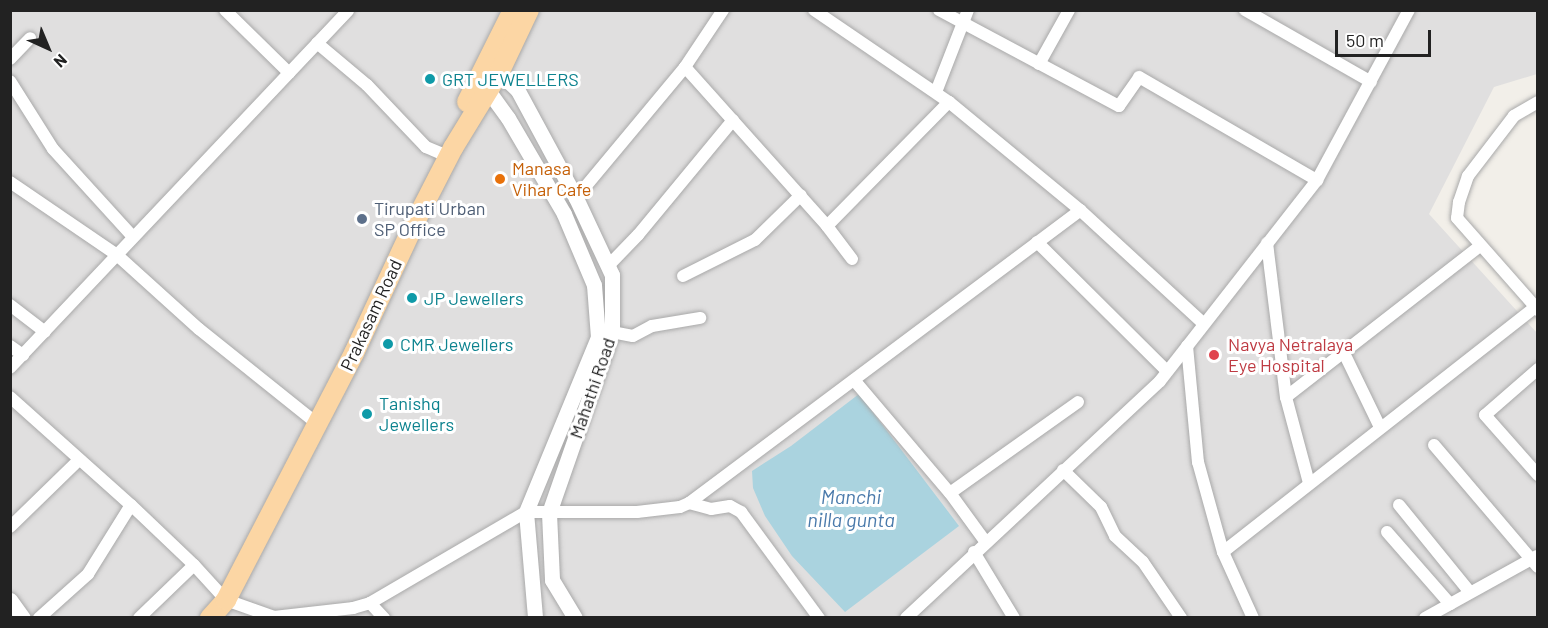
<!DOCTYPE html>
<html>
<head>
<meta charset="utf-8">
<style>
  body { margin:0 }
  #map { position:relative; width:1548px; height:628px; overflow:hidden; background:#f2efe9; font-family:Barlow,sans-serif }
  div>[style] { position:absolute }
  .residential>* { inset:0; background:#e0dfdf }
  .water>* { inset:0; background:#aad3df }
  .roads { filter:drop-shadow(0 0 2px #a9a9a9) drop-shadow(0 0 2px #a9a9a9) }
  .minor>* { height:12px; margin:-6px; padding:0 6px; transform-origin:6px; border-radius:6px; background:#fff }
  .tertiary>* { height:15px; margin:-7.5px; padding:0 7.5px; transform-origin:7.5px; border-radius:7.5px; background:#fff }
  .primary>* { height:20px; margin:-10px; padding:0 10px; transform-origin:10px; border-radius:10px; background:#fcd6a4 }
  .dots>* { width:16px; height:16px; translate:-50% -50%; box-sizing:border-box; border:3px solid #fff; border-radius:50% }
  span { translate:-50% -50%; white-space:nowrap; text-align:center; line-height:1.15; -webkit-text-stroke:6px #fff; paint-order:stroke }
  .culture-label { font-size:18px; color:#0d838f }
  .left { translate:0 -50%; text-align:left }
  .food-label { font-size:18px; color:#c56008 }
  .service-label { font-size:18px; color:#4e5e75 }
  .street-label { font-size:18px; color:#222 }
  .health-label { font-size:18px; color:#be3a42 }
  .water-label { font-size:20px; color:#4a7aab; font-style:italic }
  .frame { position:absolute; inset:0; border:12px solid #222; pointer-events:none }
  .north { position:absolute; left:18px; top:18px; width:60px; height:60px; -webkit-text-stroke:4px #fff; paint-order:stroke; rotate:136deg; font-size:16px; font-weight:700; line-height:24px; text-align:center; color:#222 }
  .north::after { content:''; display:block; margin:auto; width:21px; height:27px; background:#222; clip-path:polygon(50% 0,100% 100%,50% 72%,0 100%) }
  .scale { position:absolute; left:1335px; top:30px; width:96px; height:27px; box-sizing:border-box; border:3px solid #222; border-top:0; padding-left:8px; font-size:18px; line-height:21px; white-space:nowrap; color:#222; -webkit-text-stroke:4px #fff; paint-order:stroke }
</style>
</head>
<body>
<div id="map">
  <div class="residential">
    <i style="clip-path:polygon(10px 11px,1537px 11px,1537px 74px,1494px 87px,1429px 214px,1537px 333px,1537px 617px,11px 617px)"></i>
  </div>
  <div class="water">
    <i style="clip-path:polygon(859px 394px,959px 526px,845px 612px,792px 556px,765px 516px,753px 488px,752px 471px,791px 446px)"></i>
  </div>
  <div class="roads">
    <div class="minor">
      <i style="left:225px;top:10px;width:90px;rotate:44.5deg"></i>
      <i style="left:814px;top:10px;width:163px;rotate:34.3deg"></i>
      <i style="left:949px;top:102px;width:170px;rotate:39.5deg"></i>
      <i style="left:1080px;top:210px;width:168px;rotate:42.6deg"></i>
      <i style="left:939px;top:10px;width:204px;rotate:28.1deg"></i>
      <i style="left:1119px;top:106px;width:35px;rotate:-55deg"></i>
      <i style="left:1139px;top:77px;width:206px;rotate:30.1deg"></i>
      <i style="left:1245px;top:10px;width:145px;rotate:29.7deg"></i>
      <i style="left:317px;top:43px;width:65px;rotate:40deg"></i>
      <i style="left:367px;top:85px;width:86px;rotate:46.4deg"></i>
      <i style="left:426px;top:147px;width:15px;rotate:23deg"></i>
      <i style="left:10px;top:59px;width:29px;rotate:-46deg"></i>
      <i style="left:1039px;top:64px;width:62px;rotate:-60.9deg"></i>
      <i style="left:685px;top:67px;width:213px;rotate:48.2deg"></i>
      <i style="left:10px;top:81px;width:80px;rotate:57.7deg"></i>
      <i style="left:53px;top:149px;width:119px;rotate:47.7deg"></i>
      <i style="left:936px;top:92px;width:88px;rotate:-68.7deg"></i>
      <i style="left:1538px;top:102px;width:28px;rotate:150deg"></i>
      <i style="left:1514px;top:116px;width:76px;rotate:127.5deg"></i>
      <i style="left:1468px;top:176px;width:28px;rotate:109deg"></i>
      <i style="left:1459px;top:202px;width:16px;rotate:97deg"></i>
      <i style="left:1457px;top:218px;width:123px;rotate:48.6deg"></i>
      <i style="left:10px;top:182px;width:130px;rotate:34.3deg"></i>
      <i style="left:117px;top:255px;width:110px;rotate:42.1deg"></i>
      <i style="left:199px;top:329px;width:142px;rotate:38.7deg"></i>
      <i style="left:576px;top:198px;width:170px;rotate:-50.2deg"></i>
      <i style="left:685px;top:67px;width:69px;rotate:-56.3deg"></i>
      <i style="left:1037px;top:242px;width:183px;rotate:44.8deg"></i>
      <i style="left:1267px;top:243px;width:155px;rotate:83deg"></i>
      <i style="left:852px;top:259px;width:41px;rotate:-127.1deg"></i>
      <i style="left:827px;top:226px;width:174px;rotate:-45.5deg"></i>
      <i style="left:609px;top:265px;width:42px;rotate:-46deg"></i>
      <i style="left:638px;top:235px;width:149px;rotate:-50.4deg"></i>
      <i style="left:683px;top:276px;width:80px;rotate:-26.6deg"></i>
      <i style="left:755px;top:240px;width:64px;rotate:-44.4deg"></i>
      <i style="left:10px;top:305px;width:44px;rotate:37.6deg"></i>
      <i style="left:612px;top:332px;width:21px;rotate:11deg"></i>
      <i style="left:633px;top:336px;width:21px;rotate:-28deg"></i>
      <i style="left:652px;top:326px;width:49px;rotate:-9.5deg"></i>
      <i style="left:10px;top:346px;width:16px;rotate:35deg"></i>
      <i style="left:1187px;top:346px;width:117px;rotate:84.6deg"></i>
      <i style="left:1198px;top:462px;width:93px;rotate:74.5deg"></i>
      <i style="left:1223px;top:552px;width:72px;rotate:65.6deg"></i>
      <i style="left:1344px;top:353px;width:82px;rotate:64.1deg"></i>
      <i style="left:10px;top:368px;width:492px;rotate:-46.6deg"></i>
      <i style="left:1538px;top:369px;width:70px;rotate:139deg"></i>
      <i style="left:1485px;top:415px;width:80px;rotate:48.5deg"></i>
      <i style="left:854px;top:380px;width:148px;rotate:49.7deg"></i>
      <i style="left:950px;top:493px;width:59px;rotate:53.9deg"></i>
      <i style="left:10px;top:397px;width:162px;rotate:41.8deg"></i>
      <i style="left:131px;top:505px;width:87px;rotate:43.6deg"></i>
      <i style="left:194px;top:565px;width:47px;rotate:47.6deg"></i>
      <i style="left:226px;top:600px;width:51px;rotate:19.5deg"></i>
      <i style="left:274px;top:617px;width:80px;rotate:-6.5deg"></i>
      <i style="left:353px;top:608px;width:18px;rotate:-16deg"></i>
      <i style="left:370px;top:603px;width:181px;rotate:-30.3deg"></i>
      <i style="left:526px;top:512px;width:111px"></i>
      <i style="left:637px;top:512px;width:43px;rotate:-6.6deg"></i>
      <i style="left:680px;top:507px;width:10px;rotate:-24deg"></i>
      <i style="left:689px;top:503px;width:489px;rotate:-36.8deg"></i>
      <i style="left:1434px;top:445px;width:160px;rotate:49.6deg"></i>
      <i style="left:1063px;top:470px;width:53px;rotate:44.2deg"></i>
      <i style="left:1101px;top:507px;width:32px;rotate:64deg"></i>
      <i style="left:1115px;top:536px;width:38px;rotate:43deg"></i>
      <i style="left:1143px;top:562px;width:68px;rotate:55.8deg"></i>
      <i style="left:1309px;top:483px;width:89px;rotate:-105deg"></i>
      <i style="left:1286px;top:397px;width:246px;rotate:-37.9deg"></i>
      <i style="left:950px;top:493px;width:157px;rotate:-35.4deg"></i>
      <i style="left:689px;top:503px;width:23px;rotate:15deg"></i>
      <i style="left:711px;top:509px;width:19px;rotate:-9deg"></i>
      <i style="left:730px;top:506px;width:13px;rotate:29deg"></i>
      <i style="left:741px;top:512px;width:132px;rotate:53.7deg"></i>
      <i style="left:1399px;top:505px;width:111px;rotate:50.9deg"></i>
      <i style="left:10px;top:527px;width:96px;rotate:-44.2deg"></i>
      <i style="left:1387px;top:532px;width:96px;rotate:48.8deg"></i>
      <i style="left:974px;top:552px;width:77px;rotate:58.8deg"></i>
      <i style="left:1223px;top:552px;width:397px;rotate:-38.1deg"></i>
      <i style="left:370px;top:603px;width:21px;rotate:47deg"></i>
      <i style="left:39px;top:618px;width:66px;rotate:-41.9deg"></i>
      <i style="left:88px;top:574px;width:81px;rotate:-58.1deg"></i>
      <i style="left:139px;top:618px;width:76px;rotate:-43.9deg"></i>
      <i style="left:906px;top:618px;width:347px;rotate:-43deg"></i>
      <i style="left:1160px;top:381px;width:255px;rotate:-52deg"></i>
      <i style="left:1317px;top:180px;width:193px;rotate:-61.6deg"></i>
      <i style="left:1425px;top:618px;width:128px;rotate:-29deg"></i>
    </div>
    <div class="tertiary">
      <i style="left:492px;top:66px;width:34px;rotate:43deg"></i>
      <i style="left:517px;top:89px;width:124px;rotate:61.6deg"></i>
      <i style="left:576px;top:198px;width:85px;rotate:64.9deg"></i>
      <i style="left:612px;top:275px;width:57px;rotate:90deg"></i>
      <i style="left:612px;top:332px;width:192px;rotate:109.2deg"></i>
      <i style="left:549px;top:513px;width:67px;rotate:87.4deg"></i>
      <i style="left:552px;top:580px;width:44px;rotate:58.8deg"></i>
      <i style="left:480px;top:85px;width:16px;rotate:43deg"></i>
      <i style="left:492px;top:96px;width:27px;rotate:54deg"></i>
      <i style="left:508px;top:118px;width:111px;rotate:59.7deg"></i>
      <i style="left:564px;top:214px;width:77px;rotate:67.1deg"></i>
      <i style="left:594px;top:285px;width:52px;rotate:85.6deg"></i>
      <i style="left:598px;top:337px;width:189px;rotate:112.4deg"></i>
      <i style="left:526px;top:512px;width:106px;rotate:85.1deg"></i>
      <i style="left:10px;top:600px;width:22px;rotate:54deg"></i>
    </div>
    <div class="primary">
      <i style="left:467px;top:102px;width:103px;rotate:-63.4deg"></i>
      <i style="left:210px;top:618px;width:24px;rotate:-48deg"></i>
      <i style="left:226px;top:600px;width:278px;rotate:-62.6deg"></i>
      <i style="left:354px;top:353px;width:149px;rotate:-65deg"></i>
      <i style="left:417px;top:218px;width:79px;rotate:-62.8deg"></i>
      <i style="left:453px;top:148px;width:90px;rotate:-58.6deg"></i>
      <i style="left:500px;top:71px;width:68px;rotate:-64.6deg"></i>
    </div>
  </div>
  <div class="dots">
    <i style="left:430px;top:79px;background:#0f9aa8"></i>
    <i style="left:500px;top:179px;background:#e8710a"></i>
    <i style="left:362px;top:219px;background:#5c6f8a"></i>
    <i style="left:412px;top:298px;background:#0f9aa8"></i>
    <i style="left:388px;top:344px;background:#0f9aa8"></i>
    <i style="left:1214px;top:355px;background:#e0444e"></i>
    <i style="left:367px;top:414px;background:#0f9aa8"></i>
  </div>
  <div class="culture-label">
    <span class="left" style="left:442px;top:79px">GRT JEWELLERS</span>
    <span class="left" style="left:424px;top:298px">JP Jewellers</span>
    <span class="left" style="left:400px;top:344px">CMR Jewellers</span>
    <span class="left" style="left:379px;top:414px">Tanishq<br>Jewellers</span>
  </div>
  <div class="food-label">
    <span class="left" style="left:512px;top:179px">Manasa<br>Vihar Cafe</span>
  </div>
  <div class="service-label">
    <span class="left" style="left:374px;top:219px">Tirupati Urban<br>SP Office</span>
  </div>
  <div class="street-label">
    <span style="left:371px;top:315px;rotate:-65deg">Prakasam Road</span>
    <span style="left:592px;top:388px;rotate:-71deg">Mahathi Road</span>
  </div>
  <div class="health-label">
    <span class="left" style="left:1228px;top:355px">Navya Netralaya<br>Eye Hospital</span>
  </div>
  <div class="water-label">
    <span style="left:851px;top:508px">Manchi<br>nilla gunta</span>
  </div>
  <div class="frame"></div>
  <div class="north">N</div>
  <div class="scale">50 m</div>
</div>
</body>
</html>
